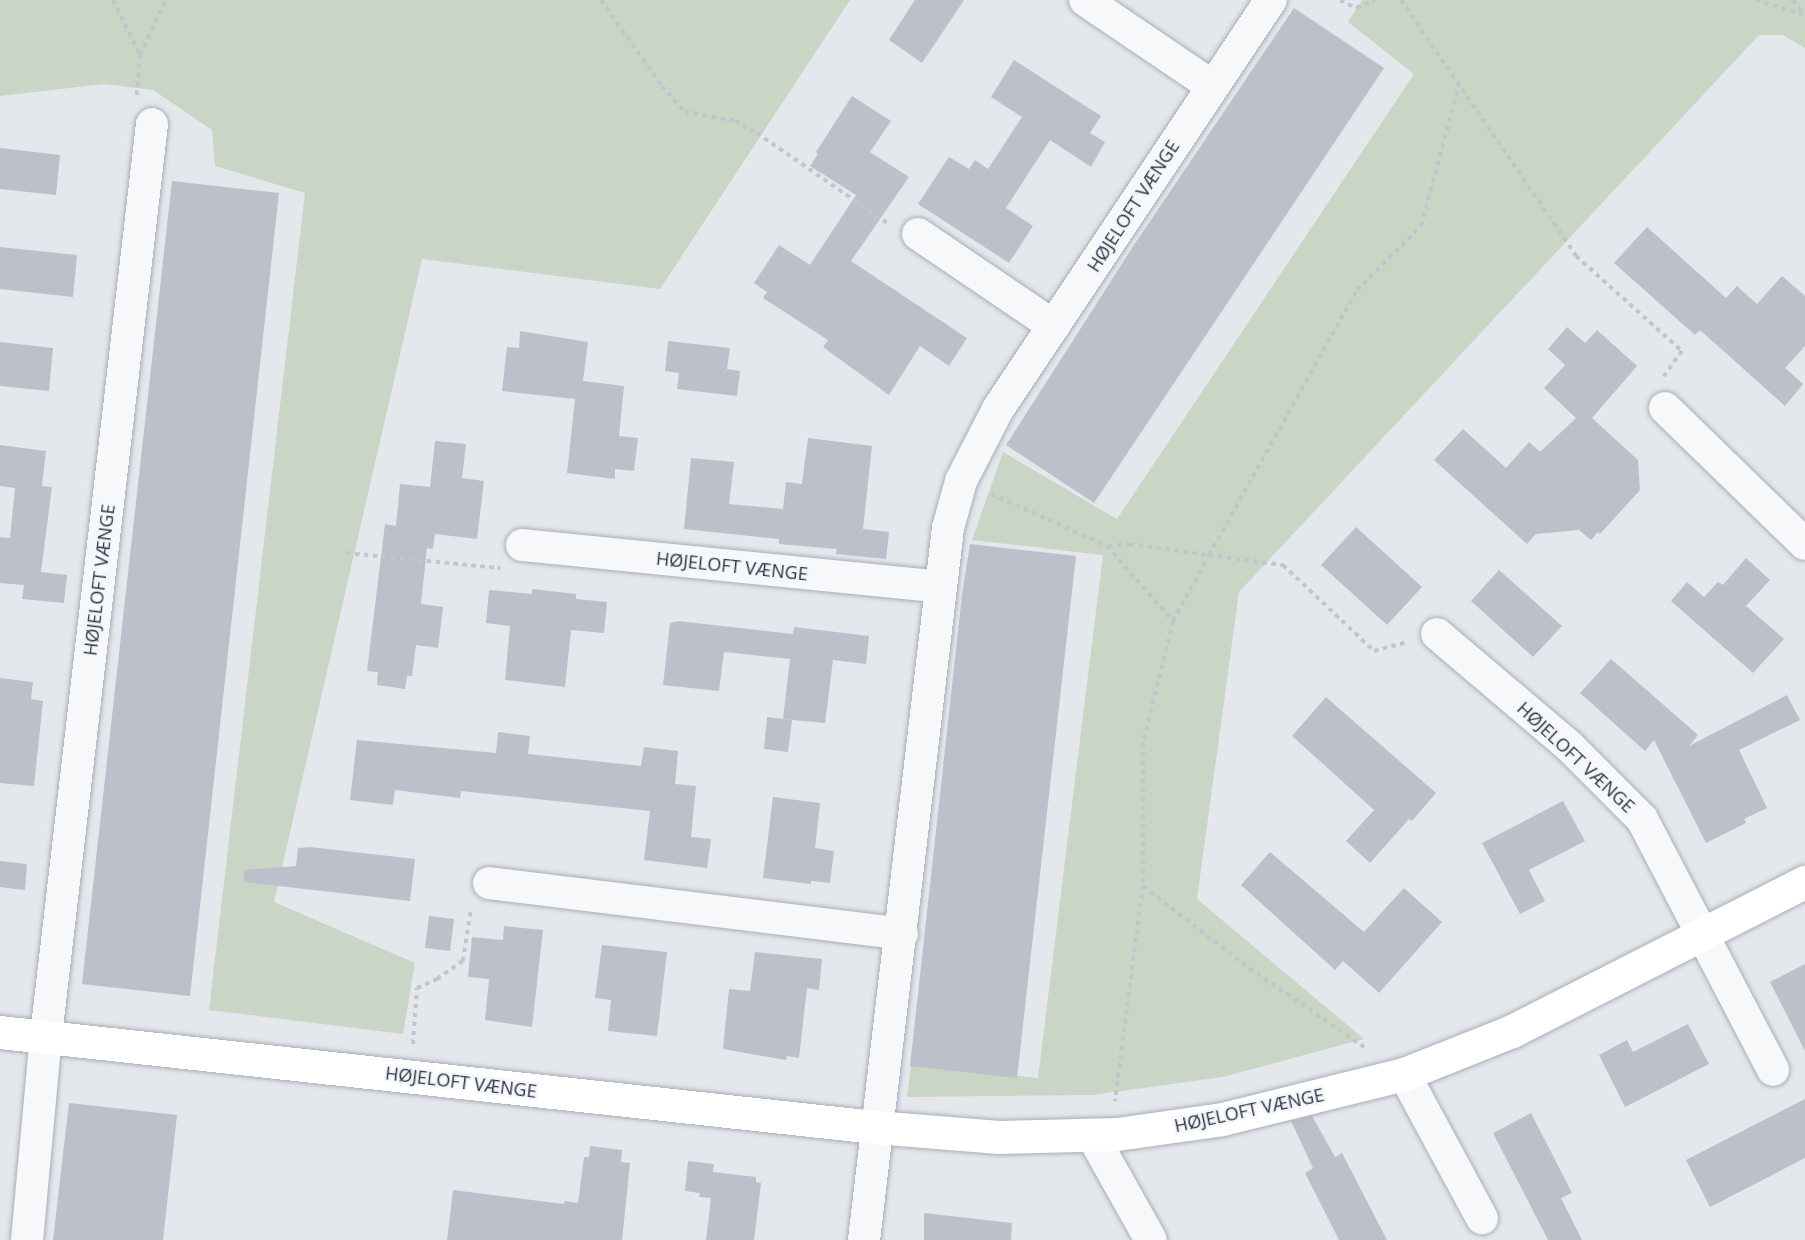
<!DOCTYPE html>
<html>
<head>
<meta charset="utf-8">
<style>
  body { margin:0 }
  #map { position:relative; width:1805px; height:1240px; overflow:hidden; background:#e4e7ec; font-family:"Open Sans",sans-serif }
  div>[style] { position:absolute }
  .green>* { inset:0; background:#c9d6c5 }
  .building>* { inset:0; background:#bbc0ca }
  .path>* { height:4px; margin-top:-2px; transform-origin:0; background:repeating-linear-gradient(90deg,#c2c5cb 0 4.5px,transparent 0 9px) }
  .roads { filter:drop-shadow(0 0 2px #a9aeb7) drop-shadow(0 0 2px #a9aeb7) }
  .street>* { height:32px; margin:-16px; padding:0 16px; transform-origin:16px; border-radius:16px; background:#f7f8fa }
  .secondary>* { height:33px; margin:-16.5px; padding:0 16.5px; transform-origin:16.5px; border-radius:16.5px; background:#fff }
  span { translate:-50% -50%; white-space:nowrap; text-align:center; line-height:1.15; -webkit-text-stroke:5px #f4f6f9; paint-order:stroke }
  .street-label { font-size:18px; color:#2b3445 }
</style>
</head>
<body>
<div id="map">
  <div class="green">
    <i style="clip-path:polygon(0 0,850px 0,660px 289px,422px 259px,274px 902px,415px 963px,403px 1034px,209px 1010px,305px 193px,215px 166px,212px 130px,153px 90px,104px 84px,0 96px)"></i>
    <i style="clip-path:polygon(1362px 0,1805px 0,1805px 48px,1783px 35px,1759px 35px,1239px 592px,1197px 899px,1364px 1039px,1223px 1077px,1092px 1095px,907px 1097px,911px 1065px,1038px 1078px,1103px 555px,972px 540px,1003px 452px,1117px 519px,1414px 74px,1348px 22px)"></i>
  </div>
  <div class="building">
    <i style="clip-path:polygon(915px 0,964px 0,922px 63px,889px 40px)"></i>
    <i style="clip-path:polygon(1294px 8px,1384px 68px,1094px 503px,1006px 445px,1134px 245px)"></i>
    <i style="clip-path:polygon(1014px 60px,1101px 116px,1090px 133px,1105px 142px,1091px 167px,1050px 140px,1006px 208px,1033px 226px,1009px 263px,918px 204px,949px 157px,969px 169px,975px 160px,988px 169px,1022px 117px,991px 97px)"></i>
    <i style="clip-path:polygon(852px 96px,891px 121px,870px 152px,909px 177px,851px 261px,967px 338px,949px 366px,920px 346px,889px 395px,823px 347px,828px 340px,763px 298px,767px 292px,754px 283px,779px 245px,810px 265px,856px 195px,810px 166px,818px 154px,816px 152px)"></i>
    <i style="clip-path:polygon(0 148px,60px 155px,56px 195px,0 189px)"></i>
    <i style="clip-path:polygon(172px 181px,279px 193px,190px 996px,82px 984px)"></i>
    <i style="clip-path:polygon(1647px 227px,1726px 298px,1737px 286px,1757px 304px,1782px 276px,1805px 296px,1805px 346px,1785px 368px,1803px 384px,1785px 406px,1700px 330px,1695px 335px,1614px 263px)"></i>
    <i style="clip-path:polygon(0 247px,77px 255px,73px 297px,0 289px)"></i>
    <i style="clip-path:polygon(1567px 327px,1585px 343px,1597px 330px,1637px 366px,1592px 418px,1638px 460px,1640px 490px,1600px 534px,1598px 532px,1591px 540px,1579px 530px,1536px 534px,1527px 544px,1434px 460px,1463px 429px,1506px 468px,1529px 442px,1540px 452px,1576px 418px,1544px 388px,1565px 365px,1548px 349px)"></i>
    <i style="clip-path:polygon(520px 331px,588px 342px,583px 381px,624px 386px,619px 436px,638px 438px,634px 471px,615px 469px,615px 479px,567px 473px,575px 399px,502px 391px,507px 347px,519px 348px)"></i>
    <i style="clip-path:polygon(668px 341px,730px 348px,727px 369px,740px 371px,737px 396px,677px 389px,679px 373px,665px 371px)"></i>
    <i style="clip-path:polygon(0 342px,53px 348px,49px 391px,0 386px)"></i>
    <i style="clip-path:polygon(808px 438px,872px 446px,863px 529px,889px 532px,886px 559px,836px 554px,837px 549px,779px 544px,779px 539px,684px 529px,691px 458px,734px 462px,729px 504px,783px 509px,786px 482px,802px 484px)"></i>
    <i style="clip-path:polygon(435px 441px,466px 444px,462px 478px,484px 481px,477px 539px,435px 534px,433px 549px,427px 548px,421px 604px,443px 607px,438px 648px,416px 645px,412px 676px,407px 676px,405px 689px,377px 685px,378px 672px,367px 671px,385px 524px,396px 526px,400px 484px,430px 487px)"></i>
    <i style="clip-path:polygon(0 445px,46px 451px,42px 486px,52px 487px,41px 572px,67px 575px,64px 603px,22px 599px,24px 585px,0 583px,0 537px,10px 538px,15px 488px,0 486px)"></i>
    <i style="clip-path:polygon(1356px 527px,1422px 587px,1387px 625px,1321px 565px)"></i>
    <i style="clip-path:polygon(970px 544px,1076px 556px,1017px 1078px,910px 1066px,962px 595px)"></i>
    <i style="clip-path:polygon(1746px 558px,1770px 580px,1746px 606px,1784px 639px,1753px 673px,1671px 601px,1687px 582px,1704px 597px,1718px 582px,1723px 585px)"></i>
    <i style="clip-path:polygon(1499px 570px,1562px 626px,1533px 657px,1471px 601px)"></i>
    <i style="clip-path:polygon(532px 589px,576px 594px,576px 599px,607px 602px,604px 633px,571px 630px,565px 687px,505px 680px,510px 626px,486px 623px,489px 590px,532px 594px)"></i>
    <i style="clip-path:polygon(678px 621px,793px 634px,794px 627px,869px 636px,866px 664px,833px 660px,825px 723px,783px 719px,790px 659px,724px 652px,719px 691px,663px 685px,670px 623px)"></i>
    <i style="clip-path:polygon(1611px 659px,1698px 735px,1689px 746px,1787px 695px,1800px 720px,1739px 750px,1767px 808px,1744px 819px,1746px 823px,1706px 843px,1654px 740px,1645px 751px,1580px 693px)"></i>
    <i style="clip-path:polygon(0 678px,33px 682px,31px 699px,43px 701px,34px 786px,0 783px)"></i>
    <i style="clip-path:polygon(1326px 697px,1436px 793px,1412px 821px,1409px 819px,1370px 863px,1346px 841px,1374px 810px,1292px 736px)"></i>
    <i style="clip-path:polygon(767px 717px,792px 720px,788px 752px,764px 749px)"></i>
    <i style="clip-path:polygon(498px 732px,530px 736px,528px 754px,641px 766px,644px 747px,678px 751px,675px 784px,696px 786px,691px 837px,711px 839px,707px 868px,644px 860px,650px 811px,461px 791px,460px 798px,395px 790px,393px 805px,350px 800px,357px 740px,496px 753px)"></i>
    <i style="clip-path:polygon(773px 797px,820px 803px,815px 848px,834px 851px,830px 883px,811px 881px,811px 884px,763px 878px)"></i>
    <i style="clip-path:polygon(1563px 801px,1585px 841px,1529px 870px,1545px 901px,1520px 914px,1482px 843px)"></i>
    <i style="clip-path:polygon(310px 847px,415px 859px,410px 901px,244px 882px,244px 870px,296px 866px,298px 848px)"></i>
    <i style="clip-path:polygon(1270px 852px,1364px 932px,1404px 888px,1442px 922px,1379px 993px,1343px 961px,1335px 970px,1241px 885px)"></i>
    <i style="clip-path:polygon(0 861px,27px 864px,25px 890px,0 887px)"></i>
    <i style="clip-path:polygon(429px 916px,454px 919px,450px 951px,425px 948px)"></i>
    <i style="clip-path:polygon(504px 926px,543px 930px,532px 1027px,485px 1020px,489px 979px,468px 977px,472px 937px,503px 940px)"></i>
    <i style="clip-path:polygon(602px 945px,667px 952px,657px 1036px,608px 1031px,611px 1000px,595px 998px)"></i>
    <i style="clip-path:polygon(755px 952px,822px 959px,819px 990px,807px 988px,799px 1058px,787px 1056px,786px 1060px,723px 1049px,729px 989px,750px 991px)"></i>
    <i style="clip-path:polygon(1805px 964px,1805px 1051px,1770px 982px)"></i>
    <i style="clip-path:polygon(1688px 1024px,1709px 1064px,1625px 1107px,1599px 1055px,1627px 1040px,1633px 1052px)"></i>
    <i style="clip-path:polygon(1805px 1099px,1805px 1158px,1710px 1207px,1686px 1160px)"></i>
    <i style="clip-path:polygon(69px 1103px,177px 1115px,163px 1240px,53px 1240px)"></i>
    <i style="clip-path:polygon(1531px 1113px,1572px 1193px,1561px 1198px,1582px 1240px,1548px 1240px,1493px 1133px)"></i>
    <i style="clip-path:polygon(1312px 1116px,1335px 1157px,1342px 1153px,1387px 1240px,1339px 1240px,1305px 1173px,1313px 1168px,1291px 1121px)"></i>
    <i style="clip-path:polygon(590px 1146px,622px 1150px,621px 1162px,630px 1163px,622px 1240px,447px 1240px,453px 1190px,564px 1204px,565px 1201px,578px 1203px,584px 1157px,589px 1157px)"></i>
    <i style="clip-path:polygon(688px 1161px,714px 1164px,713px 1172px,756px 1177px,756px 1182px,761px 1183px,754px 1240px,706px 1240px,711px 1198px,699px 1197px,700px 1193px,685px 1191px)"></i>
    <i style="clip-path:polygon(924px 1213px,1012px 1223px,1011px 1240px,924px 1240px)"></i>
  </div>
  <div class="path">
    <i style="left:113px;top:0;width:61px;rotate:63.9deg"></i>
    <i style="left:601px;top:0;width:105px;rotate:54.7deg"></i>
    <i style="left:662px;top:86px;width:35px;rotate:49deg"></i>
    <i style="left:685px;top:112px;width:51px;rotate:10.2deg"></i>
    <i style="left:735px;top:121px;width:25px;rotate:29deg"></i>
    <i style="left:757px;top:133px;width:162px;rotate:34.7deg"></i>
    <i style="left:1340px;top:0;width:18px;rotate:27deg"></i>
    <i style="left:1356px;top:8px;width:20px;rotate:-24deg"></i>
    <i style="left:1401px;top:0;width:310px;rotate:55.6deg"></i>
    <i style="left:1576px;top:256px;width:142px;rotate:41.9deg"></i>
    <i style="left:1682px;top:351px;width:31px;rotate:126deg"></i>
    <i style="left:1756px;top:0;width:51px;rotate:17deg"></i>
    <i style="left:1793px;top:0;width:16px;rotate:55deg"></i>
    <i style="left:137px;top:95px;width:40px;rotate:-85.7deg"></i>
    <i style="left:140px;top:55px;width:61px;rotate:-64.7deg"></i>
    <i style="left:991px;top:494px;width:127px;rotate:24.1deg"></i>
    <i style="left:1107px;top:546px;width:100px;rotate:48.7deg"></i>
    <i style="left:1173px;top:621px;width:126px;rotate:103.8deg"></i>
    <i style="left:1143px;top:743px;width:142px;rotate:90deg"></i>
    <i style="left:1143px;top:885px;width:218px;rotate:97.4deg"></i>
    <i style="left:1108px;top:546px;width:22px;rotate:-5deg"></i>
    <i style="left:1130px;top:544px;width:80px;rotate:7.9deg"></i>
    <i style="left:1209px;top:555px;width:304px;rotate:-60.8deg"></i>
    <i style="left:1357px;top:290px;width:91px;rotate:-45deg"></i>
    <i style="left:1421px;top:226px;width:146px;rotate:-74.9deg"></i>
    <i style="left:346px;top:553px;width:155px;rotate:5.6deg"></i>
    <i style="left:1173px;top:621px;width:75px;rotate:-61.4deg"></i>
    <i style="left:1209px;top:555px;width:75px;rotate:7.7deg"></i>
    <i style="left:1283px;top:565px;width:125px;rotate:43.4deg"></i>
    <i style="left:1374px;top:651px;width:35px;rotate:-15deg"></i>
    <i style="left:1143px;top:886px;width:125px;rotate:37.9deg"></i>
    <i style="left:1242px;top:963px;width:152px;rotate:34.5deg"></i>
    <i style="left:413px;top:1044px;width:56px;rotate:-85.9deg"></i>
    <i style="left:417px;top:988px;width:22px;rotate:-24deg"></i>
    <i style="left:437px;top:979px;width:32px;rotate:-35deg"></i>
    <i style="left:463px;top:961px;width:54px;rotate:-81.4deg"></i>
  </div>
  <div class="roads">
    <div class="street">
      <i style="left:1085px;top:0;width:153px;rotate:34.1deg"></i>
      <i style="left:918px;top:234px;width:164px;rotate:34.1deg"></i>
      <i style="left:1665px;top:408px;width:195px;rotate:44.2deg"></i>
      <i style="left:522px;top:545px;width:421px;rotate:5.7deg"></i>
      <i style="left:1437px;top:634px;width:173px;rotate:40.3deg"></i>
      <i style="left:1569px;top:746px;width:103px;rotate:45deg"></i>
      <i style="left:1642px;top:819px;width:283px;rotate:62.4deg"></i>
      <i style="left:489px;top:883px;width:416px;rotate:7deg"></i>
      <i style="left:1404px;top:1074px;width:164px;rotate:61.6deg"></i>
      <i style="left:1092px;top:1135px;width:120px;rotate:60.7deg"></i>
      <i style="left:27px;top:1240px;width:205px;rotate:-84.7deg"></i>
      <i style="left:46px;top:1036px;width:918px;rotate:-83.37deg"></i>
      <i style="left:864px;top:1240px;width:717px;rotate:-83.27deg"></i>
      <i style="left:948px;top:528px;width:49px;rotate:-74.5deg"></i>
      <i style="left:961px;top:481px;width:81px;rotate:-62.8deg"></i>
      <i style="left:998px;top:409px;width:492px;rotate:-56.3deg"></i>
    </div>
    <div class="secondary">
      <i style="left:0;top:1032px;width:880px;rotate:6.2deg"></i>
      <i style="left:875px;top:1127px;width:124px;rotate:4.6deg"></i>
      <i style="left:999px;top:1137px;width:118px;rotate:-1.5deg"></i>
      <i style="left:1117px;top:1134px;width:106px;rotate:-8.1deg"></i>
      <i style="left:1222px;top:1119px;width:187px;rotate:-13.9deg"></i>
      <i style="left:1404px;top:1074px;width:116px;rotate:-21.7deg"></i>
      <i style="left:1512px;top:1031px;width:329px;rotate:-27deg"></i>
    </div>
  </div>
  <div class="street-label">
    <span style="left:1133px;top:206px;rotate:-57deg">HØJELOFT VÆNGE</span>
    <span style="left:732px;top:566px;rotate:6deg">HØJELOFT VÆNGE</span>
    <span style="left:99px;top:580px;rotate:-83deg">HØJELOFT VÆNGE</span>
    <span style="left:1576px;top:757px;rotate:43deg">HØJELOFT VÆNGE</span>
    <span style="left:461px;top:1082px;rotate:7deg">HØJELOFT VÆNGE</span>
    <span style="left:1249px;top:1110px;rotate:-12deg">HØJELOFT VÆNGE</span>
  </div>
</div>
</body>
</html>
